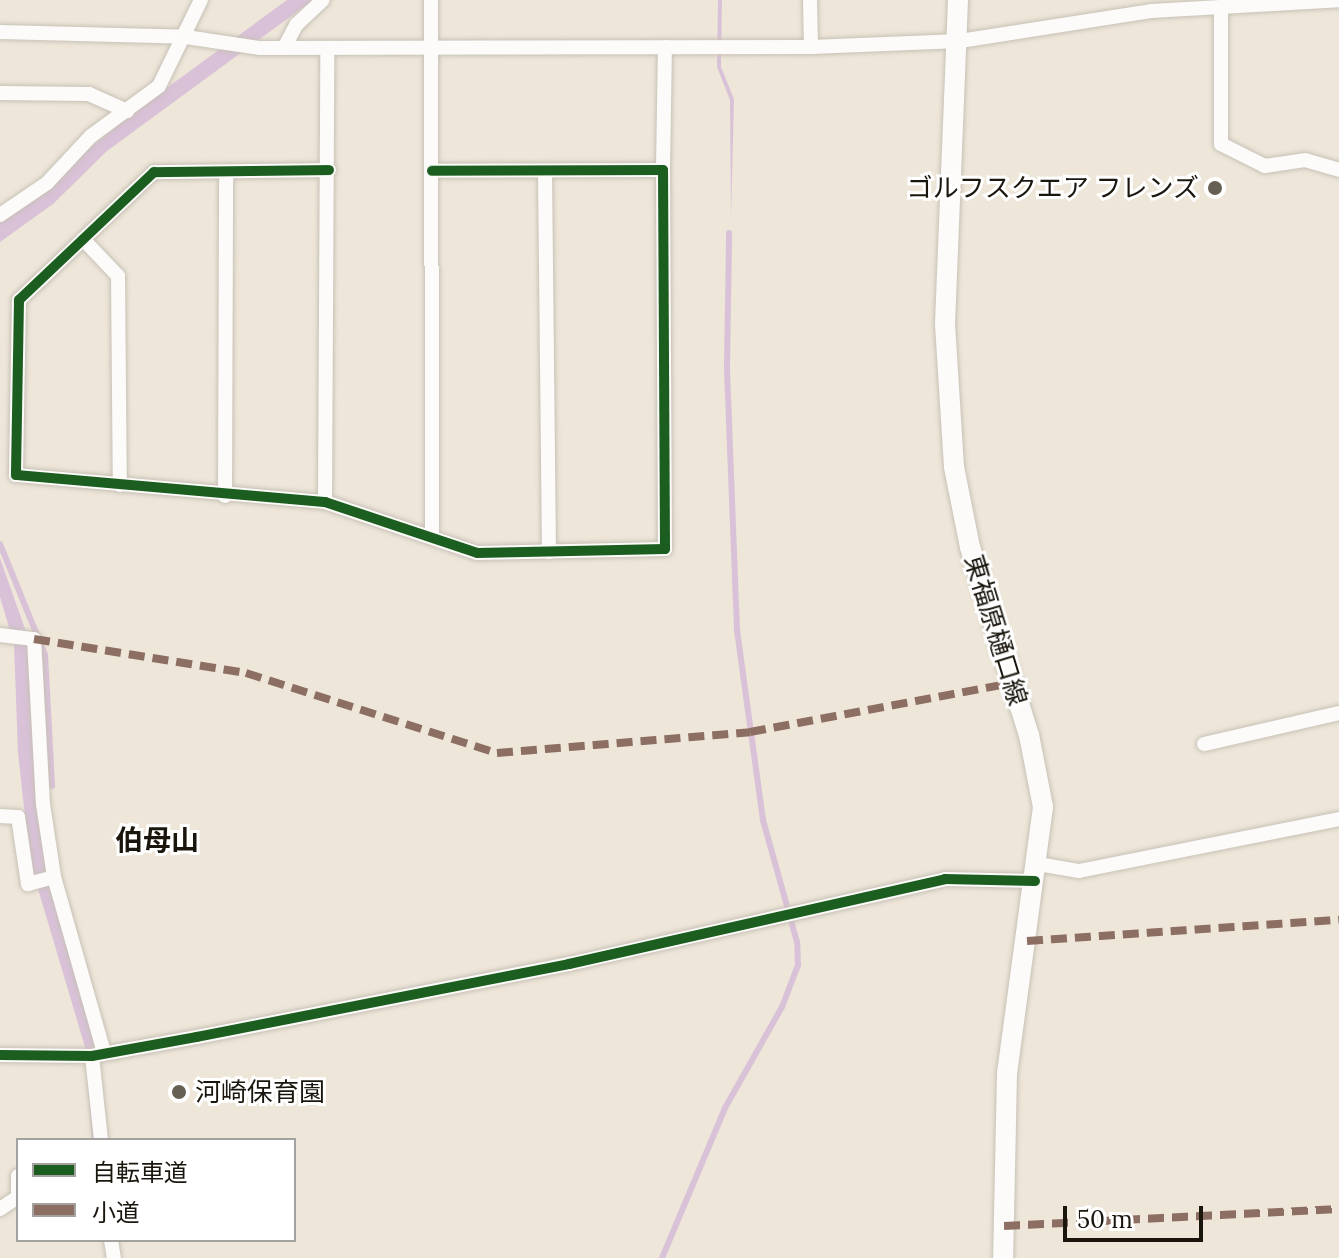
<!DOCTYPE html>
<html>
<head>
<meta charset="utf-8">
<style>
  body { margin:0 }
  #map { position:relative; width:1339px; height:1258px; overflow:hidden; background:#eee6d9; font-family:Lora,"Noto Sans JP",serif }
  div>[style] { position:absolute }
  .water>* { inset:0; background:#d9c1d8 }
  .stream>* { height:6px; margin:-3px; padding:0 3px; transform-origin:3px; border-radius:3px; background:#d9c1d8 }
  .roads { filter:drop-shadow(0 0 2px #c7c1b6) drop-shadow(0 0 2px #c7c1b6) }
  .street>* { height:14px; margin:-7px; padding:0 7px; transform-origin:7px; border-radius:7px; background:#fcfbf9 }
  .secondary>* { height:20px; margin:-10px; padding:0 10px; transform-origin:10px; border-radius:10px; background:#fcfbf9 }
  .quiet>* { height:8px; margin-top:-4px; transform-origin:0; background:repeating-linear-gradient(90deg,#8d6e63 0 16px,transparent 0 24px) }
  .cycleway>* { height:10px; margin:-5px; padding:0 5px; transform-origin:5px; border-radius:5px; background:#1b5e20 }
  .dots>* { width:22px; height:22px; translate:-50% -50%; box-sizing:border-box; border:4px solid #fff; border-radius:50% }
  span { translate:-50% -50%; white-space:nowrap; text-align:center; line-height:1.15; -webkit-text-stroke:6px #fff; paint-order:stroke }
  .poi-label { font-size:26px; color:#1b160d }
  .right { translate:-100% -50%; text-align:right }
  .left { translate:0 -50%; text-align:left }
  .street-label { font-size:26px; color:#1b160d }
  .neighbourhood-label { font-size:28px; color:#1b160d; font-weight:700 }
  .legend { position:absolute; left:16px; top:1138px; width:280px; height:104px; box-sizing:border-box; background:#fff; border:2px solid #a4a29e; margin:0; padding:10px 14px; list-style:none; font-size:24px; color:#1b160d }
  .legend li { display:flex; align-items:center; gap:16px; height:40px }
  .legend b { width:40px; border:2px solid #a4a29e }
  .scale { position:absolute; left:1063px; top:1206px; width:140px; height:36px; box-sizing:border-box; border:4px solid #1b160d; border-top:0; padding-left:10px; font-size:24px; line-height:28px; white-space:nowrap; color:#1b160d; -webkit-text-stroke:6px #fff; paint-order:stroke }
</style>
</head>
<body>
<div id="map">
  <div class="water">
    <i style="clip-path:polygon(287px 0,313px 0,107px 151px,53px 204px,0 242px,0 220px,142px 106px)"></i>
    <i style="clip-path:polygon(718px 0,722px 0,721px 67px,734px 99px,731px 219px,730px 100px,717px 67px)"></i>
    <i style="clip-path:polygon(0 558px,31px 646px,35px 764px,98px 1047px,90px 1048px,97px 1140px,92px 1140px,85px 1047px,30px 862px,18px 753px,14px 644px,0 597px)"></i>
  </div>
  <div class="stream">
    <i style="left:0;top:544px;width:120px;rotate:67.9deg"></i>
    <i style="left:45px;top:655px;width:131px;rotate:86.9deg"></i>
    <i style="left:662px;top:1258px;width:163px;rotate:-67.2deg"></i>
    <i style="left:725px;top:1108px;width:116px;rotate:-60.6deg"></i>
    <i style="left:782px;top:1007px;width:45px;rotate:-69.1deg"></i>
    <i style="left:798px;top:965px;width:23px;rotate:-92deg"></i>
    <i style="left:797px;top:942px;width:127px;rotate:-105.6deg"></i>
    <i style="left:763px;top:820px;width:192px;rotate:-97.8deg"></i>
    <i style="left:737px;top:630px;width:263px;rotate:-92.2deg"></i>
    <i style="left:727px;top:367px;width:134px;rotate:-89.1deg"></i>
  </div>
  <div class="roads">
    <div class="street">
      <i style="left:431px;top:0;width:537px;rotate:89.89deg"></i>
      <i style="left:810px;top:0;width:47px;rotate:88.8deg"></i>
      <i style="left:1221px;top:7px;width:137px;rotate:90deg"></i>
      <i style="left:1221px;top:144px;width:49px;rotate:26.6deg"></i>
      <i style="left:1265px;top:166px;width:40px;rotate:-8.5deg"></i>
      <i style="left:1305px;top:160px;width:35px;rotate:16deg"></i>
      <i style="left:0;top:32px;width:186px;rotate:1.5deg"></i>
      <i style="left:186px;top:37px;width:75px;rotate:8.5deg"></i>
      <i style="left:260px;top:48px;width:551px;rotate:-0.1deg"></i>
      <i style="left:811px;top:47px;width:149px;rotate:-2.3deg"></i>
      <i style="left:960px;top:41px;width:193px;rotate:-8.9deg"></i>
      <i style="left:1151px;top:11px;width:188px;rotate:-3.3deg"></i>
      <i style="left:284px;top:48px;width:27px;rotate:-62deg"></i>
      <i style="left:297px;top:24px;width:35px;rotate:-43deg"></i>
      <i style="left:0;top:93px;width:89px;rotate:0.6deg"></i>
      <i style="left:89px;top:94px;width:42px;rotate:24.1deg"></i>
      <i style="left:329px;top:170px;width:175px;rotate:179.3deg"></i>
      <i style="left:154px;top:172px;width:186px;rotate:136.5deg"></i>
      <i style="left:19px;top:300px;width:175px;rotate:91deg"></i>
      <i style="left:16px;top:475px;width:310px;rotate:5deg"></i>
      <i style="left:325px;top:502px;width:160px;rotate:18.5deg"></i>
      <i style="left:477px;top:553px;width:188px;rotate:-1.2deg"></i>
      <i style="left:665px;top:549px;width:379px;rotate:-90.3deg"></i>
      <i style="left:663px;top:170px;width:231px;rotate:179.8deg"></i>
      <i style="left:663px;top:170px;width:123px;rotate:-89.1deg"></i>
      <i style="left:545px;top:171px;width:381px;rotate:89.4deg"></i>
      <i style="left:0;top:215px;width:57px;rotate:-34.2deg"></i>
      <i style="left:47px;top:183px;width:64px;rotate:-46.9deg"></i>
      <i style="left:91px;top:136px;width:84px;rotate:-36.3deg"></i>
      <i style="left:159px;top:86px;width:96px;rotate:-64deg"></i>
      <i style="left:83px;top:239px;width:51px;rotate:46.6deg"></i>
      <i style="left:118px;top:276px;width:209px;rotate:89.5deg"></i>
      <i style="left:225px;top:496px;width:321px;rotate:-89.8deg"></i>
      <i style="left:325px;top:502px;width:453px;rotate:-89.7deg"></i>
      <i style="left:0;top:635px;width:34px;rotate:7deg"></i>
      <i style="left:34px;top:639px;width:165px;rotate:86.9deg"></i>
      <i style="left:43px;top:804px;width:74px;rotate:81.4deg"></i>
      <i style="left:54px;top:877px;width:183px;rotate:74.1deg"></i>
      <i style="left:1204px;top:744px;width:139px;rotate:-12.9deg"></i>
      <i style="left:0;top:816px;width:18px;rotate:3deg"></i>
      <i style="left:18px;top:817px;width:68px;rotate:81.5deg"></i>
      <i style="left:28px;top:884px;width:27px;rotate:-15deg"></i>
      <i style="left:1038px;top:864px;width:42px;rotate:9.7deg"></i>
      <i style="left:1079px;top:871px;width:265px;rotate:-11.3deg"></i>
      <i style="left:0;top:1055px;width:92px;rotate:0.6deg"></i>
      <i style="left:92px;top:1056px;width:107px;rotate:-10.3deg"></i>
      <i style="left:197px;top:1037px;width:379px;rotate:-11.1deg"></i>
      <i style="left:569px;top:964px;width:385px;rotate:-12.7deg"></i>
      <i style="left:945px;top:879px;width:90px;rotate:1.3deg"></i>
      <i style="left:92px;top:1056px;width:84px;rotate:83.9deg"></i>
      <i style="left:18px;top:1176px;width:16px;rotate:90deg"></i>
      <i style="left:0;top:1209px;width:22px;rotate:-34deg"></i>
      <i style="left:111px;top:1240px;width:18px;rotate:81deg"></i>
    </div>
    <div class="secondary">
      <i style="left:958px;top:0;width:324px;rotate:92.3deg"></i>
      <i style="left:945px;top:324px;width:143px;rotate:86.4deg"></i>
      <i style="left:954px;top:467px;width:82px;rotate:78.7deg"></i>
      <i style="left:970px;top:547px;width:197px;rotate:72.6deg"></i>
      <i style="left:1029px;top:735px;width:73px;rotate:79deg"></i>
      <i style="left:1043px;top:807px;width:268px;rotate:97.7deg"></i>
      <i style="left:1007px;top:1073px;width:185px;rotate:91.2deg"></i>
    </div>
  </div>
  <div class="quiet">
    <i style="left:34px;top:639px;width:215px;rotate:9.1deg"></i>
    <i style="left:246px;top:673px;width:263px;rotate:17.7deg"></i>
    <i style="left:497px;top:753px;width:254px;rotate:-4.7deg"></i>
    <i style="left:750px;top:732px;width:266px;rotate:-10.6deg"></i>
    <i style="left:1027px;top:941px;width:313px;rotate:-3.9deg"></i>
    <i style="left:1004px;top:1226px;width:335px;rotate:-2.9deg"></i>
  </div>
  <div class="cycleway">
    <i style="left:329px;top:170px;width:175px;rotate:179.3deg"></i>
    <i style="left:154px;top:172px;width:186px;rotate:136.5deg"></i>
    <i style="left:19px;top:300px;width:175px;rotate:91deg"></i>
    <i style="left:16px;top:475px;width:310px;rotate:5deg"></i>
    <i style="left:325px;top:502px;width:160px;rotate:18.5deg"></i>
    <i style="left:477px;top:553px;width:188px;rotate:-1.2deg"></i>
    <i style="left:665px;top:549px;width:379px;rotate:-90.3deg"></i>
    <i style="left:663px;top:170px;width:231px;rotate:179.8deg"></i>
    <i style="left:0;top:1055px;width:92px;rotate:0.6deg"></i>
    <i style="left:92px;top:1056px;width:107px;rotate:-10.3deg"></i>
    <i style="left:197px;top:1037px;width:379px;rotate:-11.1deg"></i>
    <i style="left:569px;top:964px;width:385px;rotate:-12.7deg"></i>
    <i style="left:945px;top:879px;width:90px;rotate:1.3deg"></i>
  </div>
  <div class="dots">
    <i style="left:1215px;top:188px;background:#655f54"></i>
    <i style="left:179px;top:1092px;background:#655f54"></i>
  </div>
  <div class="poi-label">
    <span class="right" style="left:1199px;top:188px">ゴルフスクエア フレンズ</span>
    <span class="left" style="left:195px;top:1092px">河崎保育園</span>
  </div>
  <div class="street-label">
    <span style="left:996px;top:630px;rotate:73deg">東福原樋口線</span>
  </div>
  <div class="neighbourhood-label">
    <span style="left:157px;top:840px">伯母山</span>
  </div>
  <ul class="legend">
  <li><b style="height:10px;background:#1b5e20"></b>自転車道</li>
  <li><b style="height:10px;background:#8d6e63"></b>小道</li>
  </ul>
  <div class="scale">50 m</div>
</div>
</body>
</html>
